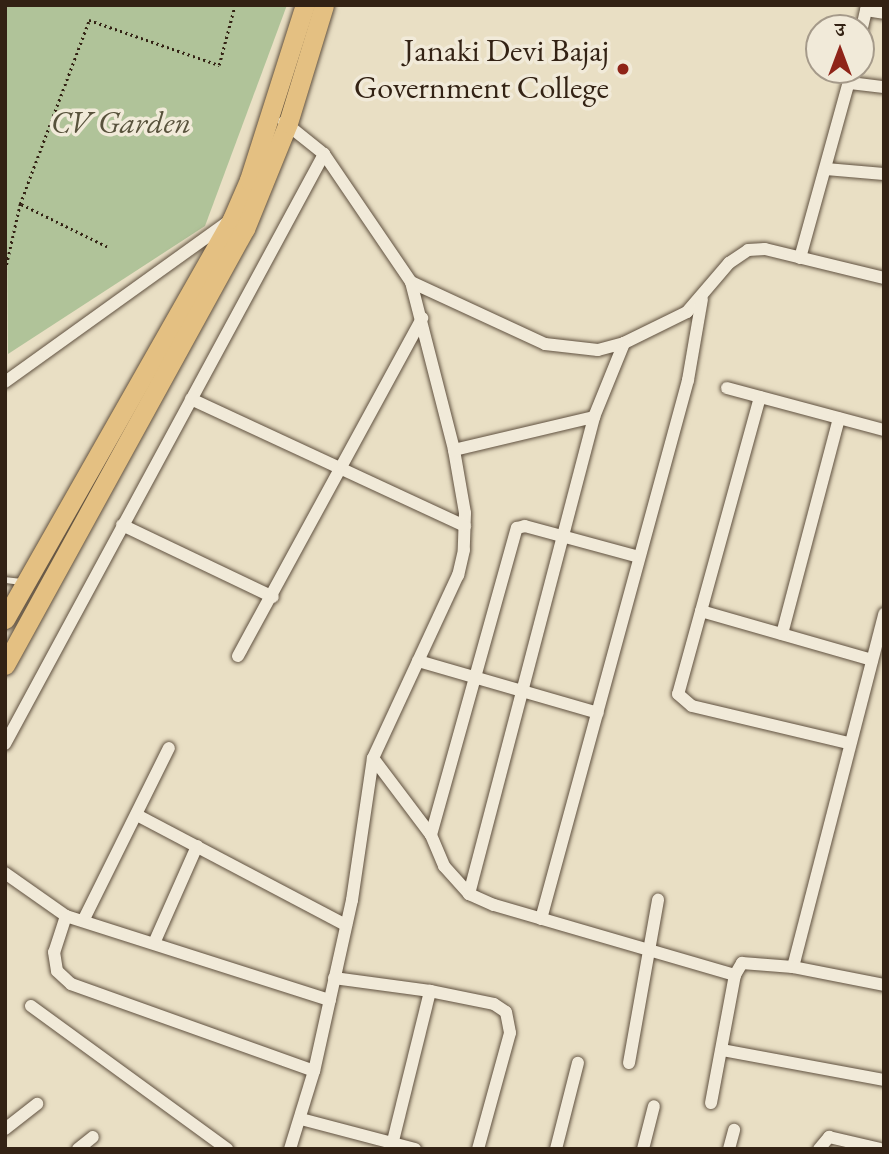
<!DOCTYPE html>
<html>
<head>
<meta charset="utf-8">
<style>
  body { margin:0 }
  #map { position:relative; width:889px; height:1154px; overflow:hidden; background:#e9dfc4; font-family:"EB Garamond","Noto Serif Devanagari",serif }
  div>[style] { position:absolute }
  .green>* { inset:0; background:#b0c399 }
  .path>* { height:2.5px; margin-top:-1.25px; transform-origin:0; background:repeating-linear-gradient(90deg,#332214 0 2px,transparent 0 5.5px) }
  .roads { filter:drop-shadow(0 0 2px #605140) drop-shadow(0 0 2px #605140) }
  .service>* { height:6px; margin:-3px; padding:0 3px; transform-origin:3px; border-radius:3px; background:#f1ead9 }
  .minor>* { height:12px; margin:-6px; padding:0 6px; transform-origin:6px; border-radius:6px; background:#f1ead9 }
  .primary>* { height:19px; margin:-9.5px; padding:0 9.5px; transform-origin:9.5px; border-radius:9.5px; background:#e4c082 }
  .dots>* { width:19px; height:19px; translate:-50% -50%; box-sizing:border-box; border:4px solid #f1ead9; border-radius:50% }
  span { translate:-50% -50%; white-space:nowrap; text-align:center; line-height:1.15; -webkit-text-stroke:7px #f1ead9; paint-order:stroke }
  .poi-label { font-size:32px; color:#332214 }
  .right { translate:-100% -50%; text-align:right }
  .park-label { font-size:32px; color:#58523c; font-style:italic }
  .frame { position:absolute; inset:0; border:7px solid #332214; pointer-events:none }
  .north { position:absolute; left:805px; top:14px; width:70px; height:70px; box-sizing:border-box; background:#f1ead9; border:2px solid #a59a8a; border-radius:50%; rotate:0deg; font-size:19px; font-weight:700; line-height:28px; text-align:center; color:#332214 }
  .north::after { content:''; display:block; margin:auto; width:24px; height:32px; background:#8f2418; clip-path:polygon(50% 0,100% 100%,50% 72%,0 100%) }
</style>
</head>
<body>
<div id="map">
  <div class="green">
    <i style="clip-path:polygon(5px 5px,287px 5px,205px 226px,8px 354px)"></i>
  </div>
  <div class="path">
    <i style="left:107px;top:247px;width:97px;rotate:-153.7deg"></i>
    <i style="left:20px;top:204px;width:197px;rotate:-69.4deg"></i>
    <i style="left:89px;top:20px;width:138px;rotate:19.1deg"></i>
    <i style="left:219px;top:65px;width:62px;rotate:-75.1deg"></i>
    <i style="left:5px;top:270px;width:68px;rotate:-77.2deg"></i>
  </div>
  <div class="roads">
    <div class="service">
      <i style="left:5px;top:580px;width:16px;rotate:7deg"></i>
    </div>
    <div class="minor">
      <i style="left:866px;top:10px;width:18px;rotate:9deg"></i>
      <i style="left:861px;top:32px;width:28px;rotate:-77deg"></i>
      <i style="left:850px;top:83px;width:34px;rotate:7deg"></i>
      <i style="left:284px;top:122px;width:51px;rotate:38.7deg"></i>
      <i style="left:324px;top:154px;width:155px;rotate:55.8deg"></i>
      <i style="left:411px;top:282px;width:173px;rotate:75.6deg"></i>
      <i style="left:454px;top:450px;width:64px;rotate:80.1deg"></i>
      <i style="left:465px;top:513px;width:37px;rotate:92deg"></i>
      <i style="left:464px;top:550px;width:26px;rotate:103deg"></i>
      <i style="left:458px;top:575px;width:202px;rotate:114.9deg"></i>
      <i style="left:373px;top:758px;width:144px;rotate:98.4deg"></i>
      <i style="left:352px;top:900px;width:175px;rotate:102.5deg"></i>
      <i style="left:314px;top:1071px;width:82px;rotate:107.1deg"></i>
      <i style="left:826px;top:169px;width:58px;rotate:4.9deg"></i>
      <i style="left:800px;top:258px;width:195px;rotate:-74.5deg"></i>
      <i style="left:411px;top:282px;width:148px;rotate:24.8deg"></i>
      <i style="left:545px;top:344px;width:53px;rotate:6.5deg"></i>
      <i style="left:598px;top:350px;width:27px;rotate:-15deg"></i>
      <i style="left:624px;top:343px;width:70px;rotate:-26.2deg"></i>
      <i style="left:687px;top:312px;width:65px;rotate:-49.4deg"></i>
      <i style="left:729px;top:263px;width:23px;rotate:-34deg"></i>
      <i style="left:748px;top:250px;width:17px;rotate:-3deg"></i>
      <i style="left:765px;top:249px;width:122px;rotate:13.7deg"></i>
      <i style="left:5px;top:382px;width:272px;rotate:-35.7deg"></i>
      <i style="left:727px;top:388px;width:163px;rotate:15deg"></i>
      <i style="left:760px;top:397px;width:308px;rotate:105.4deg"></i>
      <i style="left:678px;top:694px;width:18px;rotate:41deg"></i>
      <i style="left:692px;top:706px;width:161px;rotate:13.3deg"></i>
      <i style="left:191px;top:399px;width:302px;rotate:24.9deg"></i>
      <i style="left:454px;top:450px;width:144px;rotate:-13.3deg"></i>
      <i style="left:122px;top:525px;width:167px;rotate:25.5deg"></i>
      <i style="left:701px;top:611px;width:178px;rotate:16deg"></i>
      <i style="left:782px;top:634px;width:223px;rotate:-75.2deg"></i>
      <i style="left:238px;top:656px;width:385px;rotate:-61.4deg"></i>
      <i style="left:418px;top:661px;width:187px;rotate:16.1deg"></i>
      <i style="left:5px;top:744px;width:671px;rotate:-61.6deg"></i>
      <i style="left:373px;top:758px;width:96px;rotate:53deg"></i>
      <i style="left:431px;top:835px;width:34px;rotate:67deg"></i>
      <i style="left:444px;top:866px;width:38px;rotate:48deg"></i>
      <i style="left:469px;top:894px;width:27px;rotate:24deg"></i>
      <i style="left:494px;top:905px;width:251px;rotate:16.2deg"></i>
      <i style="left:137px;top:815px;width:236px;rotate:27.8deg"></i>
      <i style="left:431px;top:835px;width:319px;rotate:-74.4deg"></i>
      <i style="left:517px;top:528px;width:8px;rotate:-14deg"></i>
      <i style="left:525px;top:526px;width:118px;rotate:15.2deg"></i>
      <i style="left:5px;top:873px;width:75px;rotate:35.2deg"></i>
      <i style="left:66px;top:916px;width:277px;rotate:17.7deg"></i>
      <i style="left:469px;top:894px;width:493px;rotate:-75.3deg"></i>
      <i style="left:594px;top:417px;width:80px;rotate:-67.9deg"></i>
      <i style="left:66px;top:916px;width:38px;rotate:108deg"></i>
      <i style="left:54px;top:952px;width:19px;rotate:81deg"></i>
      <i style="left:57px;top:971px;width:19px;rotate:43deg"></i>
      <i style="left:71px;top:984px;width:258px;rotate:19.7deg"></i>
      <i style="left:541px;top:919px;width:559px;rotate:-74.74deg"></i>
      <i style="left:688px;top:380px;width:82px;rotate:-80.2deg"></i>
      <i style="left:83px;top:921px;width:193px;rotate:-63.6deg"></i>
      <i style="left:155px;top:941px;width:104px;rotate:-66.1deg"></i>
      <i style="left:793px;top:967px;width:365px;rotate:-75.5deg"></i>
      <i style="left:334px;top:978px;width:97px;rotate:7.7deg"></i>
      <i style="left:430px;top:991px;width:65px;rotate:11.5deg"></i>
      <i style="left:494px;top:1004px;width:14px;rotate:34deg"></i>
      <i style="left:506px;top:1012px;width:21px;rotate:79deg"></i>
      <i style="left:510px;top:1033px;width:120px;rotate:105.4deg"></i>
      <i style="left:31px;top:1006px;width:243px;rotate:36.1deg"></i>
      <i style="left:722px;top:1050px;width:165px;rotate:10.5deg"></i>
      <i style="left:629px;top:1063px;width:166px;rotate:-79.9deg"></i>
      <i style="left:711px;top:1103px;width:130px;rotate:-79.4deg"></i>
      <i style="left:735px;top:975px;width:14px;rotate:-60deg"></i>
      <i style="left:742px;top:963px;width:51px;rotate:4.5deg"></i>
      <i style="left:793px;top:967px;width:93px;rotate:11.2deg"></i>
      <i style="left:301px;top:1119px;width:118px;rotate:14.7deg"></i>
      <i style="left:5px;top:1129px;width:41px;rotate:-38deg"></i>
      <i style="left:78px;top:1149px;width:19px;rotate:-39deg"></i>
      <i style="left:391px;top:1149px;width:163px;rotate:-76.1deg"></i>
      <i style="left:556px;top:1149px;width:89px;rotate:-75.7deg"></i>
      <i style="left:643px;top:1149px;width:44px;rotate:-75.7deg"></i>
      <i style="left:729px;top:1149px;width:20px;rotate:-75deg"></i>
      <i style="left:819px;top:1149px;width:16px;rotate:-50deg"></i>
      <i style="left:829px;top:1137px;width:52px;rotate:13.2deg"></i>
    </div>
    <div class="primary">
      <i style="left:5px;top:619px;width:460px;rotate:-60.4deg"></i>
      <i style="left:232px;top:219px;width:43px;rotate:-66.4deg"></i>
      <i style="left:249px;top:180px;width:184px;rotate:-72.3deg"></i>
      <i style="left:5px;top:665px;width:498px;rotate:-61.2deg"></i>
      <i style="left:245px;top:229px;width:114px;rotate:-67.9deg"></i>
      <i style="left:288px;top:123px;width:123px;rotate:-73deg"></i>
    </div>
  </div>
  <div class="dots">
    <i style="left:623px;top:69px;background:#8f2418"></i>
  </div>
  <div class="poi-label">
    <span class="right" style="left:609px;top:69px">Janaki Devi Bajaj<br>Government College</span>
  </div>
  <div class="park-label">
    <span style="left:121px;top:122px">CV Garden</span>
  </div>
  <div class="frame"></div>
  <div class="north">उ</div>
</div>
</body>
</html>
